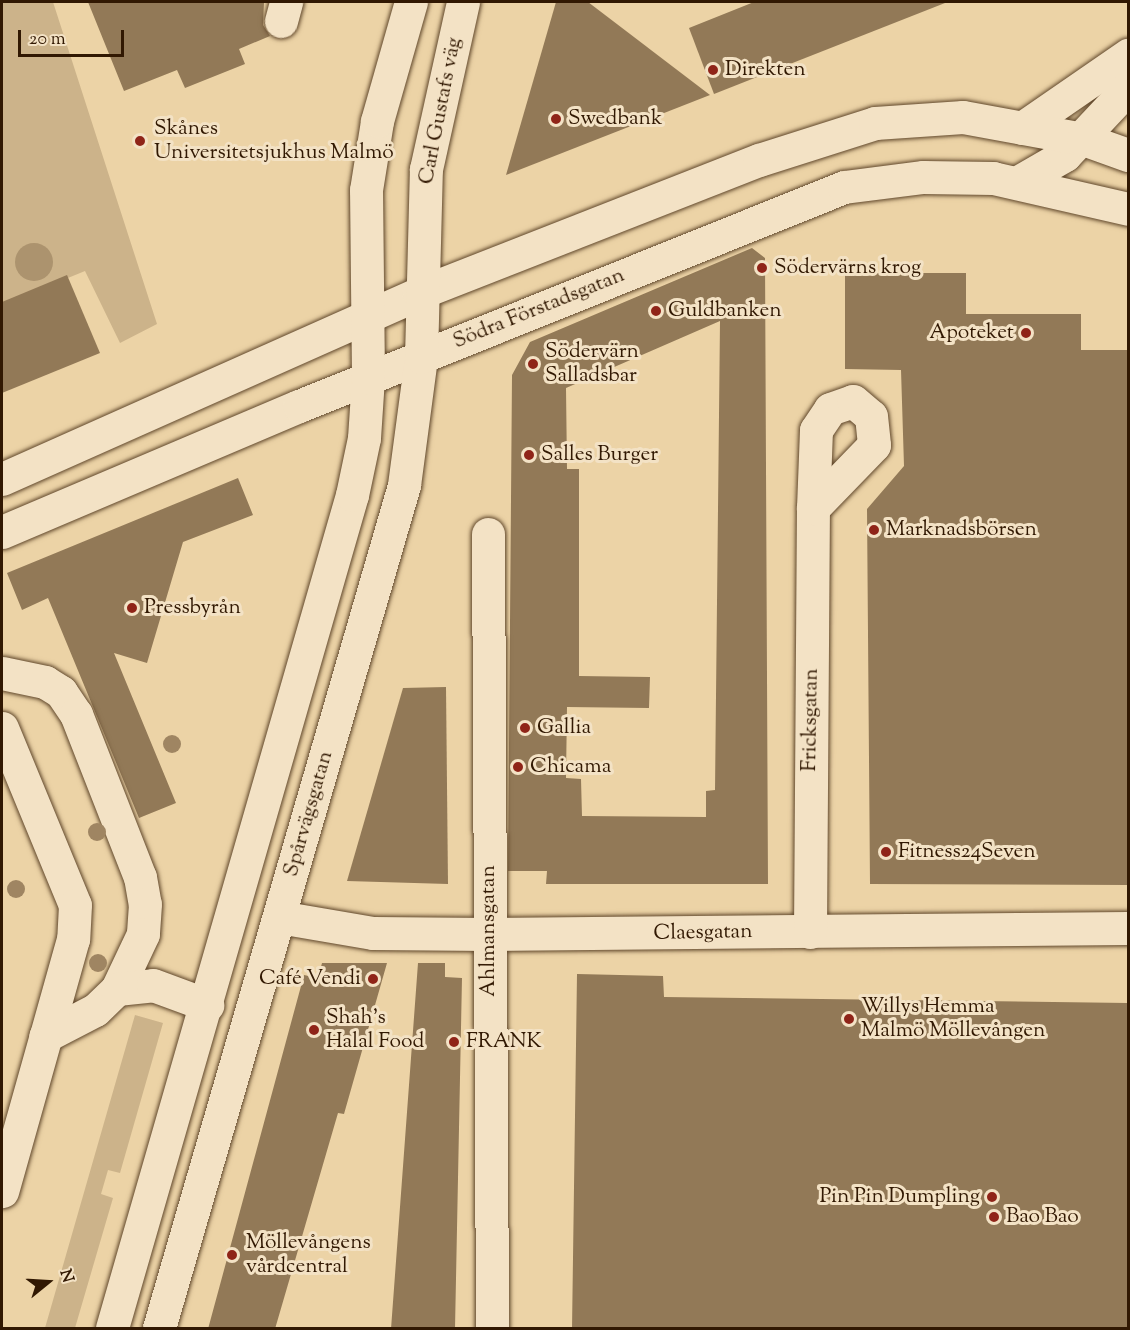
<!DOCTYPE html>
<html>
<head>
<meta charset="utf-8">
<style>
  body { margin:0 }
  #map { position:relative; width:1130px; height:1330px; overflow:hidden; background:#ecd3a6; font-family:"Sorts Mill Goudy",serif }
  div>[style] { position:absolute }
  .green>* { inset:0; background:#ccb38a }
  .water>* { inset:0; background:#ac936e }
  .round { border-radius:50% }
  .building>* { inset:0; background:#927957 }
  .roads { filter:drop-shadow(0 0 2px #60472b) drop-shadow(0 0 2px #60472b) }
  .minor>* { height:33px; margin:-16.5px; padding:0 16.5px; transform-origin:16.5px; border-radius:16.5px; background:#f3e2c5 }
  .trees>* { width:18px; height:18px; margin:-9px; border-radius:50%; background:#9f8562 }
  .dots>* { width:16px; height:16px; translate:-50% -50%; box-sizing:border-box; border:3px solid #f3e2c5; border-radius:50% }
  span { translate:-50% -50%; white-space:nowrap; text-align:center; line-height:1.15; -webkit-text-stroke:6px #f3e2c5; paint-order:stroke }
  .poi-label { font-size:21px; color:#311802 }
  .left { translate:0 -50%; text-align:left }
  .right { translate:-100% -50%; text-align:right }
  .street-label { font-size:21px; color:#311802 }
  .frame { position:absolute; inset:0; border:3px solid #311802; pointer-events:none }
  .north { position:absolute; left:18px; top:1252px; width:60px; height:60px; -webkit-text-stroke:4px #f3e2c5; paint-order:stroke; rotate:72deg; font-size:16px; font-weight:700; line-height:24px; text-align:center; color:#311802 }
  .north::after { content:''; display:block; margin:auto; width:21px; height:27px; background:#311802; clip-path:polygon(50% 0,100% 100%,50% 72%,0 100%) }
  .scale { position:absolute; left:18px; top:30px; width:106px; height:27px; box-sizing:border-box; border:3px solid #311802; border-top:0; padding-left:8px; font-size:18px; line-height:21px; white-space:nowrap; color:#311802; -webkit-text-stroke:4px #f3e2c5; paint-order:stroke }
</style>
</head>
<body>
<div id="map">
  <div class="green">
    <i style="clip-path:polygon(2px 2px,53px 2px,157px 324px,120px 343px,85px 271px,2px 305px)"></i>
    <i style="clip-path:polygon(135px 1015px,163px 1023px,120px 1173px,108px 1170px,101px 1194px,113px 1198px,75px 1328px,45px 1328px)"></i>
  </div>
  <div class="water">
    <i class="round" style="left:15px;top:243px;width:38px;height:38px"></i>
  </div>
  <div class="building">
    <i style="clip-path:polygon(88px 2px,264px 2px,263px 25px,270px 36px,239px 49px,245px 64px,185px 88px,177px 70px,124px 91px)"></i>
    <i style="clip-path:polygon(556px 2px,588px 2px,710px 95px,506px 175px)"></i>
    <i style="clip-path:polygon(754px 2px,944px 2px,945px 3px,714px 94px,689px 28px)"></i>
    <i style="clip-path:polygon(evenodd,752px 248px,765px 258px,768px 884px,546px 884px,547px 871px,508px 871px,512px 375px,530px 342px,752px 248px,720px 321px,715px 790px,706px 791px,706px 817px,582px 816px,581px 779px,566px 778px,567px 707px,649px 708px,650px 677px,579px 676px,579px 469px,567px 469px,566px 388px,720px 321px)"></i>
    <i style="clip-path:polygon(845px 273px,966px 273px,966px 314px,1081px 314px,1081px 350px,1128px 350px,1128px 885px,870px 884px,867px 509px,904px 466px,901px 370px,845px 369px)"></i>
    <i style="clip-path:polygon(67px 275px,100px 353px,2px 393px,2px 302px)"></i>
    <i style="clip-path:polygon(238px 478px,253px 515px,183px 542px,147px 663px,114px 653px,176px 803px,139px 818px,48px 598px,22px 610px,7px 573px)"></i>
    <i style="clip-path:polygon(446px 687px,448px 884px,347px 881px,403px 688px)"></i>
    <i style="clip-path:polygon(322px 963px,387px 963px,344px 1114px,338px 1113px,275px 1329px,208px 1329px,304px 975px,318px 978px)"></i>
    <i style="clip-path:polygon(418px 963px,445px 963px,445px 977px,462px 978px,455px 1329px,391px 1329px)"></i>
    <i style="clip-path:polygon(577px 974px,663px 976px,664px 997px,1128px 1003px,1128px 1329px,572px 1329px)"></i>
  </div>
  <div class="roads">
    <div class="minor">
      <i style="left:281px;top:21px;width:20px;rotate:-75deg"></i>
      <i style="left:1022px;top:128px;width:129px;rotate:-34.6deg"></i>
      <i style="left:1018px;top:182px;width:54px;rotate:-29.9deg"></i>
      <i style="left:1065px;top:155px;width:92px;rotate:-46.8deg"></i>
      <i style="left:2px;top:479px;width:457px;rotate:-24deg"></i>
      <i style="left:419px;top:293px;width:365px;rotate:-21.4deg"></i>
      <i style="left:759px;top:160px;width:122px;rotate:-17.7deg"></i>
      <i style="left:875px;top:123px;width:88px;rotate:-3.9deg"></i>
      <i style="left:963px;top:117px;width:122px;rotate:10.4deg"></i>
      <i style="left:1083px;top:139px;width:48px;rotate:19.6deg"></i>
      <i style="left:2px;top:532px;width:323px;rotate:-23deg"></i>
      <i style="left:299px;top:406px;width:587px;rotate:-21.89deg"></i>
      <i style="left:844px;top:187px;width:80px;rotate:-7.2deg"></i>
      <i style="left:923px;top:177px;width:70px;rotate:0.8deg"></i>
      <i style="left:993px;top:178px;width:139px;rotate:12.9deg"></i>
      <i style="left:488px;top:534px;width:794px;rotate:89.71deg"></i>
      <i style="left:2px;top:673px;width:44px;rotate:11.8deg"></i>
      <i style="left:45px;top:682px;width:19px;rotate:32deg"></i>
      <i style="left:61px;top:692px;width:27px;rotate:56deg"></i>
      <i style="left:76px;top:714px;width:175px;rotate:68.6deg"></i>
      <i style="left:140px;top:877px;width:27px;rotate:80deg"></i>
      <i style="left:145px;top:904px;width:30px;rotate:94deg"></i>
      <i style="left:143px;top:934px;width:61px;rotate:115.3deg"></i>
      <i style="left:117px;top:989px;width:30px;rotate:136deg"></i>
      <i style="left:95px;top:1010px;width:56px;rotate:152.5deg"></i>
      <i style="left:2px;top:728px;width:191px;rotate:67.6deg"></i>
      <i style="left:75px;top:905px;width:34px;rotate:93deg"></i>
      <i style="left:73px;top:939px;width:262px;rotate:105.7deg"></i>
      <i style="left:279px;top:917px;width:95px;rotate:9.7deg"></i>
      <i style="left:373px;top:933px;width:115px;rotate:0.5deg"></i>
      <i style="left:488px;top:934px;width:640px;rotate:-0.54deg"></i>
      <i style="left:810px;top:932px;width:424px;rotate:-89.6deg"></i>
      <i style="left:813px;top:508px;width:78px;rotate:-87.8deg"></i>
      <i style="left:816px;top:430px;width:25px;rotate:-56deg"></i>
      <i style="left:830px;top:409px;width:24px;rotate:-19deg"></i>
      <i style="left:853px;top:401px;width:23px;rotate:40deg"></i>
      <i style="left:871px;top:416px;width:29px;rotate:84deg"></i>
      <i style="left:874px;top:445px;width:88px;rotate:134.1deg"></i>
      <i style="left:117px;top:989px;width:36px;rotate:-6deg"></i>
      <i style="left:153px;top:985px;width:58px;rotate:20.3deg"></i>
      <i style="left:112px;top:1328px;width:867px;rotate:-73.93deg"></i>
      <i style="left:352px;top:495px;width:58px;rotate:-78.1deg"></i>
      <i style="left:364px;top:438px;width:60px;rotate:-86.2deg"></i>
      <i style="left:368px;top:378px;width:188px;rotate:-90.6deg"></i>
      <i style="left:366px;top:190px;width:70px;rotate:-80.9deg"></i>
      <i style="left:377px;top:121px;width:124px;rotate:-74.1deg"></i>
      <i style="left:159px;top:1328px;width:878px;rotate:-73.79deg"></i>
      <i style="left:404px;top:485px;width:129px;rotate:-82.4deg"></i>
      <i style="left:421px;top:357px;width:188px;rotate:-88.5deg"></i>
      <i style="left:426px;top:169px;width:171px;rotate:-77.5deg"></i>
    </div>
  </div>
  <div class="trees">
    <i style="left:172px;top:744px"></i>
    <i style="left:97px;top:832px"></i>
    <i style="left:16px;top:889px"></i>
    <i style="left:98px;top:963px"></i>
  </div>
  <div class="dots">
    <i style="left:713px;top:70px;background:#8f2418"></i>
    <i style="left:556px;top:119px;background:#8f2418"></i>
    <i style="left:140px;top:141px;background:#8f2418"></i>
    <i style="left:762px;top:268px;background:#8f2418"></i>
    <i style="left:656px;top:311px;background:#8f2418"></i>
    <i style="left:1026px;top:333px;background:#8f2418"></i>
    <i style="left:533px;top:364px;background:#8f2418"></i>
    <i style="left:529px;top:455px;background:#8f2418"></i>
    <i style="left:874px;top:530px;background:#8f2418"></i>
    <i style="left:132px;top:608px;background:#8f2418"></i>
    <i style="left:525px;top:728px;background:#8f2418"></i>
    <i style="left:518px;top:767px;background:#8f2418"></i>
    <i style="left:886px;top:852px;background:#8f2418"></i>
    <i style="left:373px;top:979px;background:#8f2418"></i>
    <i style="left:849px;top:1019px;background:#8f2418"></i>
    <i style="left:314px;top:1030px;background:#8f2418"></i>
    <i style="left:454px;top:1042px;background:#8f2418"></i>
    <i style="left:992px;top:1197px;background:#8f2418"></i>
    <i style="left:994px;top:1217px;background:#8f2418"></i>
    <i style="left:232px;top:1255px;background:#8f2418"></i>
  </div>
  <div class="poi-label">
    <span class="left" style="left:725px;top:70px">Direkten</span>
    <span class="left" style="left:568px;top:119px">Swedbank</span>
    <span class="left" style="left:154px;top:141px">Skånes<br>Universitetsjukhus Malmö</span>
    <span class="left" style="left:774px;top:268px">Södervärns krog</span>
    <span class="left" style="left:668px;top:311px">Guldbanken</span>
    <span class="right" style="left:1014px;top:333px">Apoteket</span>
    <span class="left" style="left:545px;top:364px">Södervärn<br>Salladsbar</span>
    <span class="left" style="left:541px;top:455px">Salles Burger</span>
    <span class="left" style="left:886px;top:530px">Marknadsbörsen</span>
    <span class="left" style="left:144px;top:608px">Pressbyrån</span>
    <span class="left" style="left:537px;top:728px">Gallia</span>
    <span class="left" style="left:530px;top:767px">Chicama</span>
    <span class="left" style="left:898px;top:852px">Fitness24Seven</span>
    <span class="right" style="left:361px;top:979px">Café Vendi</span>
    <span class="left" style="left:861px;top:1019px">Willys Hemma<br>Malmö Möllevången</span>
    <span class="left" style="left:326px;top:1030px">Shah's<br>Halal Food</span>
    <span class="left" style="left:466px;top:1042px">FRANK</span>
    <span class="right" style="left:980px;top:1197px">Pin Pin Dumpling</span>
    <span class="left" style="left:1006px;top:1217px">Bao Bao</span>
    <span class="left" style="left:246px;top:1255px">Möllevångens<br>vårdcentral</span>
  </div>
  <div class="street-label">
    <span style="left:441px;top:111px;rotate:-79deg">Carl Gustafs väg</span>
    <span style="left:539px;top:309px;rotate:-22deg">Södra Förstadsgatan</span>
    <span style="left:811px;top:720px;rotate:-89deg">Fricksgatan</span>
    <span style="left:309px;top:814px;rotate:-74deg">Spårvägsgatan</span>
    <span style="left:489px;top:931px;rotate:-90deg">Ahlmansgatan</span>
    <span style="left:703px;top:933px;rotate:-1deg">Claesgatan</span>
  </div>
  <div class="frame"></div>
  <div class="north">N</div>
  <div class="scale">20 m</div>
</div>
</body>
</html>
